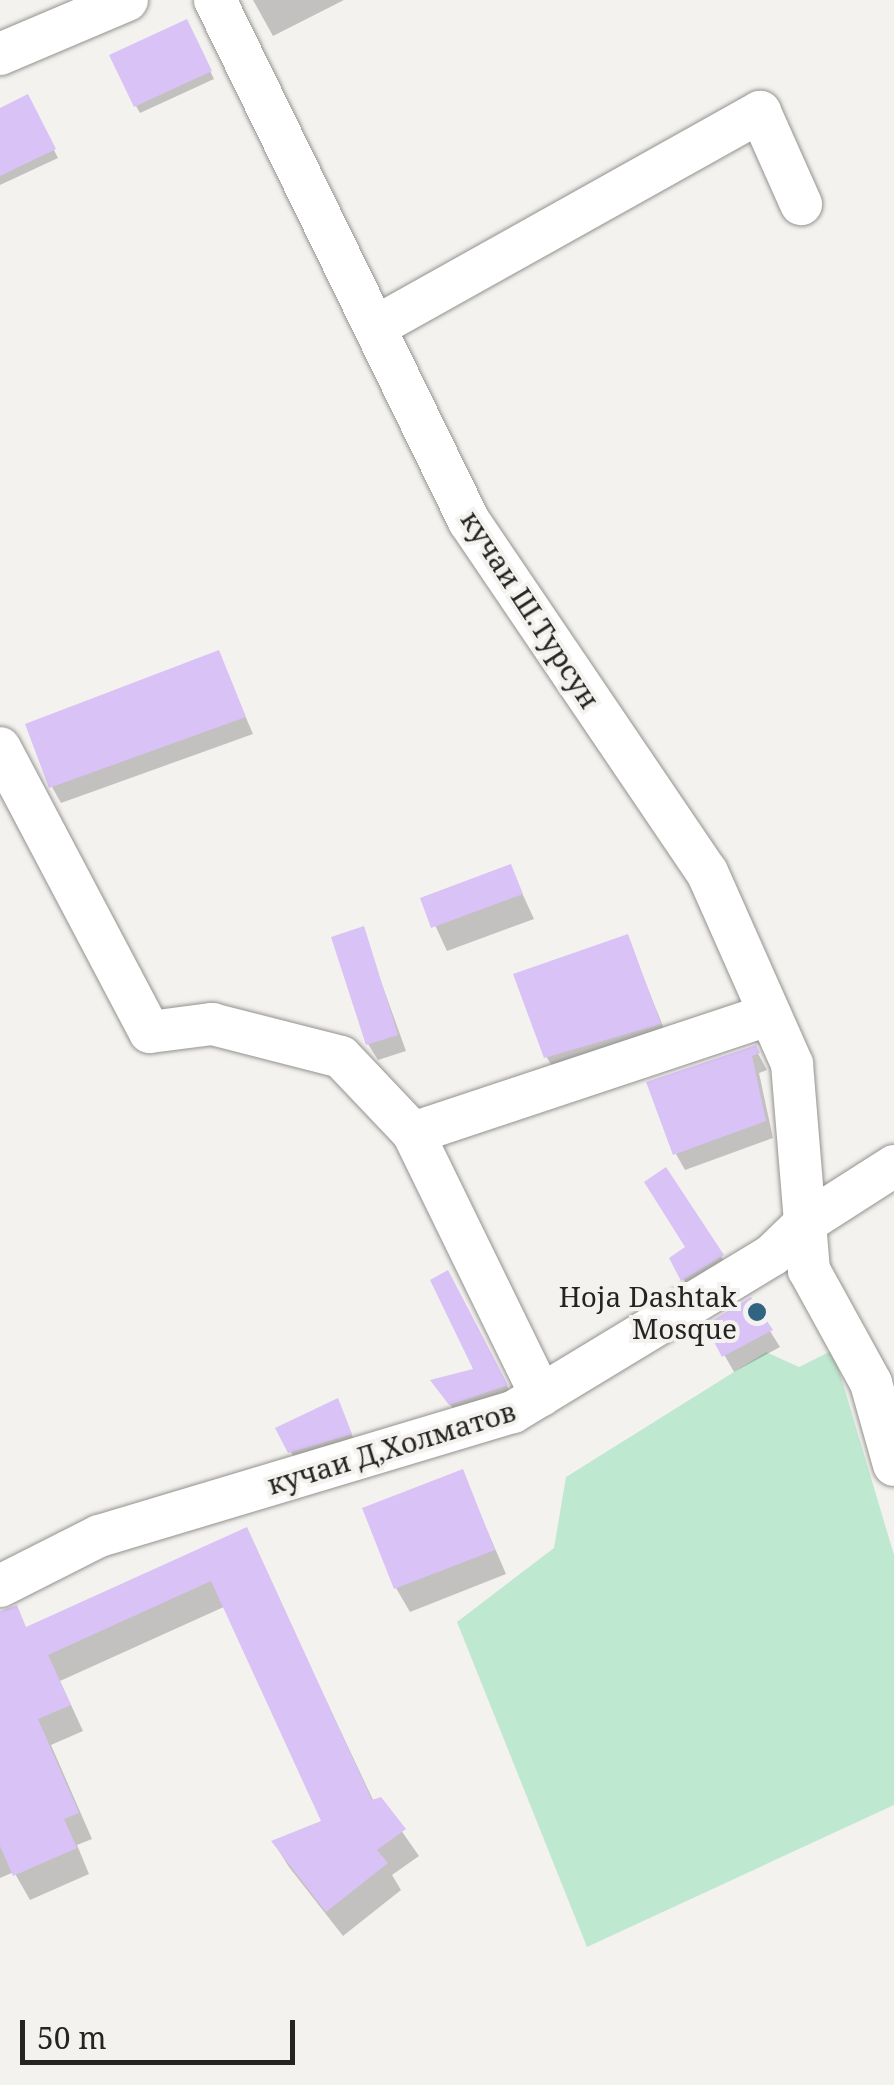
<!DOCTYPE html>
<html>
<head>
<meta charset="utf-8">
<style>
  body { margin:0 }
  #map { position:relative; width:894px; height:2085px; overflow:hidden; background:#f4f2ef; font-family:"Noto Serif",serif }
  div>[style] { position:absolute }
  .green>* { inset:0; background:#bfe8d0 }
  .shadow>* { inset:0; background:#0003 }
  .building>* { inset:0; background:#d9c2f5 }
  .roads { filter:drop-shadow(0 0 2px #93928f) drop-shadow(0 0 2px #93928f) }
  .street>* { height:42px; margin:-21px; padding:0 21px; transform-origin:21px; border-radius:21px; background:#fff }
  .dots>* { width:28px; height:28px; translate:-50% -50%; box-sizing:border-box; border:5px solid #f4f2ef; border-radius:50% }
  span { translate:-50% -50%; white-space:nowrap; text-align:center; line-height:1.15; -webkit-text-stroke:8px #f4f2ef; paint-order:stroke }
  .street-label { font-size:28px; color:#252423 }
  .poi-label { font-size:28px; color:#252423 }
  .right { translate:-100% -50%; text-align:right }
  .scale { position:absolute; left:20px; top:2020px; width:275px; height:45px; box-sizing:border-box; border:5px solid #252423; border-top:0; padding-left:12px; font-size:30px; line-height:35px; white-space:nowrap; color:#252423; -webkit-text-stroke:8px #f4f2ef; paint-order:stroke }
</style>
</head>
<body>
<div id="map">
  <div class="green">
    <i style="clip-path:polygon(833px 1350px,894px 1555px,894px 1805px,587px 1947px,457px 1622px,554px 1548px,566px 1477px,766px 1352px,799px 1367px)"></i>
  </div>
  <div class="shadow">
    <i style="clip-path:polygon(253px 0,344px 0,273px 36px)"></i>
    <i style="clip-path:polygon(190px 29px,214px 79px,140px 113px,136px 106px)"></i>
    <i style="clip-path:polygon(27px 97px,58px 158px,0 185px,0 110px)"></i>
    <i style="clip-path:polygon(218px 653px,253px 734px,61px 803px,52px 787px)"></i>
    <i style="clip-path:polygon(510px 867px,534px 919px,447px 951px,423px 899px)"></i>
    <i style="clip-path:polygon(362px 929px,406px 1051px,378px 1060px,368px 1044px)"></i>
    <i style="clip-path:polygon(627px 937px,671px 1046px,559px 1078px,546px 1056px)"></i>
    <i style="clip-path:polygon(755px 1048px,767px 1070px,759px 1073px,773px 1138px,685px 1170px,676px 1154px)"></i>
    <i style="clip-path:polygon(721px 1256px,731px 1272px,693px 1296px,672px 1258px)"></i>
    <i style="clip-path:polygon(456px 1290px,515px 1401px,461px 1420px,434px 1382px,477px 1370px)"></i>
    <i style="clip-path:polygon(708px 1326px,770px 1331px,780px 1347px,734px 1372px)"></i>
    <i style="clip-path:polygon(337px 1401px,359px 1451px,300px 1468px,278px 1429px)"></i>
    <i style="clip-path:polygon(462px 1472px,506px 1574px,410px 1612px,396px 1588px)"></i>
    <i style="clip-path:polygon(246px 1530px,374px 1802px,380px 1800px,419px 1856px,392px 1875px,401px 1890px,343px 1936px,289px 1867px,274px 1843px,325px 1822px,226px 1606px,60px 1681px,83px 1731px,51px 1745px,92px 1839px,77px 1845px,89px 1874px,30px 1900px,14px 1872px,0 1878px,0 1624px,27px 1629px)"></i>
  </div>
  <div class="building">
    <i style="clip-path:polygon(187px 19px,212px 71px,134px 107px,109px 55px)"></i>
    <i style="clip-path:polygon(28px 94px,56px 149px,0 176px,0 108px)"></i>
    <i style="clip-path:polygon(219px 650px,246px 717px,49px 788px,25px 724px)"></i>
    <i style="clip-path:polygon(511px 864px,523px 894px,431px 928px,420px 898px)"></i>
    <i style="clip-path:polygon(364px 926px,398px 1035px,366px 1045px,331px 937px)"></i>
    <i style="clip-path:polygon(628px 934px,661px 1024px,544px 1058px,513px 974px)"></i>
    <i style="clip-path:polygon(756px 1045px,760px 1053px,752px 1056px,766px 1121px,673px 1155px,646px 1082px)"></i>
    <i style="clip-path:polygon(666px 1167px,724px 1255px,681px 1281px,669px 1258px,685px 1247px,644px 1182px)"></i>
    <i style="clip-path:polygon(448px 1270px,508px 1385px,449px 1405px,430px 1380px,473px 1369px,430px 1280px)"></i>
    <i style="clip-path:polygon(751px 1297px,773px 1330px,722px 1357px,705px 1325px)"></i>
    <i style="clip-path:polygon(338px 1398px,352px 1434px,288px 1453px,275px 1428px)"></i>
    <i style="clip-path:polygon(463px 1469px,495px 1550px,394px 1589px,362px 1508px)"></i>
    <i style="clip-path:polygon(247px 1527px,372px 1800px,381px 1797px,406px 1829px,377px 1850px,388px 1863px,326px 1912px,271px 1841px,321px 1821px,211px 1581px,48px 1655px,71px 1705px,38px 1719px,79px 1813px,64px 1819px,77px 1848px,13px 1876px,0 1846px,0 1611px,17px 1605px,26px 1627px)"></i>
  </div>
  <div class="roads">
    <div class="street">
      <i style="left:215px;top:0;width:580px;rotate:64.01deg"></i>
      <i style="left:469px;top:521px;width:424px;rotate:55.9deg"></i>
      <i style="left:707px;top:872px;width:210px;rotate:66.1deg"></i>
      <i style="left:792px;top:1064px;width:207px;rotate:85.3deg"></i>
      <i style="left:809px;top:1270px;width:129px;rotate:61.2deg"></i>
      <i style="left:871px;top:1383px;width:85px;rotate:74.3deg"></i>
      <i style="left:0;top:54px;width:138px;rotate:-23deg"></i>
      <i style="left:377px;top:326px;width:439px;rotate:-29.2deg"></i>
      <i style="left:760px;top:112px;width:101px;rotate:66deg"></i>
      <i style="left:0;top:748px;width:321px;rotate:62.2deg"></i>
      <i style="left:150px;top:1032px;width:63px;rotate:-7.4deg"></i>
      <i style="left:212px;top:1024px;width:133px;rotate:14.3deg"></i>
      <i style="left:341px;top:1057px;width:105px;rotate:46.5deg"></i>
      <i style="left:413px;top:1133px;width:376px;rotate:-18.4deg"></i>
      <i style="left:413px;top:1133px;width:292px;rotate:64deg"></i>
      <i style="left:0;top:1586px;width:111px;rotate:-26.8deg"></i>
      <i style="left:99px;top:1536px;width:432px;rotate:-16.7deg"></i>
      <i style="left:513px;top:1412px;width:303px;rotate:-31.2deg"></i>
      <i style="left:772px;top:1255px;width:46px;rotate:-44.1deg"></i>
      <i style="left:805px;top:1223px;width:106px;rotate:-32.6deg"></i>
    </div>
  </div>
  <div class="dots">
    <i style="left:757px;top:1312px;background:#306480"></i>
  </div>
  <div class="street-label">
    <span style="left:531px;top:609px;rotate:57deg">кучаи Ш.Турсун</span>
    <span style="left:391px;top:1447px;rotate:-17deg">кучаи Д,Холматов</span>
  </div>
  <div class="poi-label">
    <span class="right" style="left:737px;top:1312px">Hoja Dashtak<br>Mosque</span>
  </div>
  <div class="scale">50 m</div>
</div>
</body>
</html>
